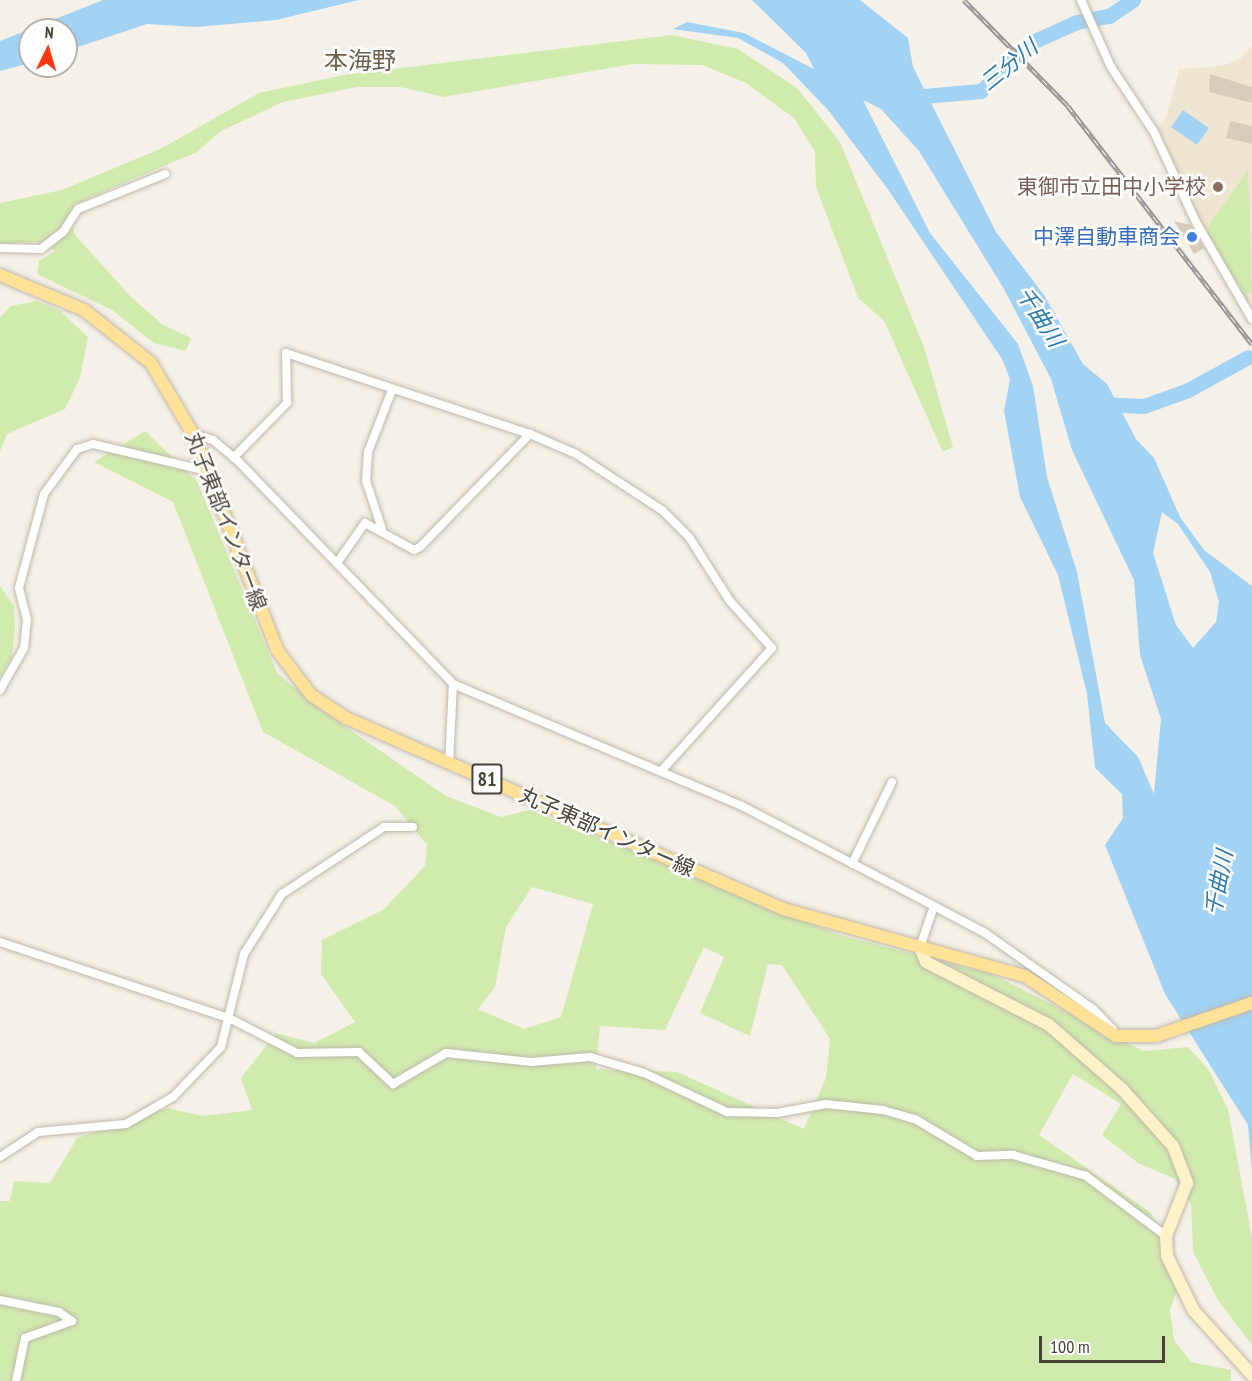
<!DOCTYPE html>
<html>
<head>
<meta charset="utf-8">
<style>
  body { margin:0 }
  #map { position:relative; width:1252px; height:1381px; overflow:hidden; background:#f5f1e8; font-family:"PT Sans Narrow","Noto Sans JP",sans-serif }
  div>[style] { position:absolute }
  .education>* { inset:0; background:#efe6d2 }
  .green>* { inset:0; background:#d1ebaf }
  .water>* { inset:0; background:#a2d3f4 }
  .river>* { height:15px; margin:-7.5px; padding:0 7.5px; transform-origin:7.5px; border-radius:7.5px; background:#a2d3f4 }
  .building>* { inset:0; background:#d7cdbd }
  .roads { filter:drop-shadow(0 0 2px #c1b9aa) drop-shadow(0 0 2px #c1b9aa) }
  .minor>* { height:8px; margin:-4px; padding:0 4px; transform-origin:4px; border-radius:4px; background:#fff }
  .secondary>* { height:12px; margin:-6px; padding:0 6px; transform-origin:6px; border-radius:6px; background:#fff1c8 }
  .primary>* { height:12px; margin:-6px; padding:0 6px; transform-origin:6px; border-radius:6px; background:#ffe197 }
  .rail>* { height:4.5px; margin-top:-2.25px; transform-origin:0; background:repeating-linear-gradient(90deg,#fff 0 7px,#989898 0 14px); box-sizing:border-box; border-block:2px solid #989898 }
  .dots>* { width:16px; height:16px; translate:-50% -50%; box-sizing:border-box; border:3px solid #fff; border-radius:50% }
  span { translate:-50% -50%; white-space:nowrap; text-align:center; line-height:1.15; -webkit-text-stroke:5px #fff; paint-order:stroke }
  .shield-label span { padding:2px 4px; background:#fff; border:2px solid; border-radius:4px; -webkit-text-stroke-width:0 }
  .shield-label { font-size:20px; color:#494236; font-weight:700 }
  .education-label { font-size:21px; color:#785e54 }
  .right { translate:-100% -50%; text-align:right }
  .shop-label { font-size:21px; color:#366cbe }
  .street-label { font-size:21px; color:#494236 }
  .water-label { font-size:22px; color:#287ab3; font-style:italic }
  .quarter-label { font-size:24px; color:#6c5f4d }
  .north { position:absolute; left:18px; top:18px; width:60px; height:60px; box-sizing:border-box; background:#fff; border:2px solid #b6b3af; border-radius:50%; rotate:5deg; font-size:16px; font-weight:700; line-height:24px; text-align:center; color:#494236 }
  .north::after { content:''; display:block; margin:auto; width:21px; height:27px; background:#ff3715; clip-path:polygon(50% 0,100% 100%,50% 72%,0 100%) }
  .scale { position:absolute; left:1039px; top:1336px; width:126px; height:27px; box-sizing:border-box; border:3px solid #494236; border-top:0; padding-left:8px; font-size:18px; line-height:21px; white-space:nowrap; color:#494236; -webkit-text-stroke:4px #fff; paint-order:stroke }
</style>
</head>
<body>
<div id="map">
  <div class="education">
    <i style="clip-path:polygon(1252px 46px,1252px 301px,1243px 309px,1154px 132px,1166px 118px,1179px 69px,1222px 66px,1240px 59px)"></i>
  </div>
  <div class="green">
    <i style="clip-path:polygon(672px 35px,738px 49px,797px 88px,840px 142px,924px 347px,953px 447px,943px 452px,884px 321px,858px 298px,816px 187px,815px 152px,794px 118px,746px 83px,702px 65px,633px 64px,444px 97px,400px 87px,357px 87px,283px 102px,221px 131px,197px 152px,75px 204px,67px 217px,76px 236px,132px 298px,162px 324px,191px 338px,186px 351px,154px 343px,112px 310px,37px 274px,39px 261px,55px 251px,36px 242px,0 244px,0 203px,62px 190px,162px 148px,259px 93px,344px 75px)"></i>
    <i style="clip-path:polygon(1248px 170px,1252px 293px,1241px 296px,1206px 229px)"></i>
    <i style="clip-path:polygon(36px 301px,58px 309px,88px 337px,80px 378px,65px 409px,7px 434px,0 452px,0 317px,11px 306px)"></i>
    <i style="clip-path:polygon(evenodd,145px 431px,197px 481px,277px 673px,324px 712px,446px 796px,501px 817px,530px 810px,843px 936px,992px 974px,1143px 1051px,1188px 1047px,1208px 1069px,1228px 1109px,1252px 1238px,1252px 1345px,1218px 1300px,1193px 1252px,1191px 1204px,1175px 1179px,1138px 1163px,1102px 1135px,1121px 1104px,1073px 1074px,1039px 1135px,1151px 1213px,1178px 1288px,1170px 1310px,1174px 1340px,1191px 1362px,1231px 1370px,1231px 1381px,0 1381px,0 1201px,10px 1201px,14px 1181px,50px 1183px,77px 1138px,167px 1108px,203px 1116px,252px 1110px,241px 1078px,276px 1033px,314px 1043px,355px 1022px,321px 974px,322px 940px,383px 910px,425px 866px,427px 845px,395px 806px,263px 732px,173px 502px,94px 462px,145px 431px,532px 887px,593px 904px,561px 1017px,524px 1029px,478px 1009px,495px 987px,506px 927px,532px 887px,145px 431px,704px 947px,724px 957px,700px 1013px,750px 1036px,768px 964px,782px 965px,830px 1039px,826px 1078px,804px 1129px,677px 1072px,596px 1069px,600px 1026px,665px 1030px,704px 947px)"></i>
    <i style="clip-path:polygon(0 586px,14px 606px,15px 628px,12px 657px,0 677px)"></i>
  </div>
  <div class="water">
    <i style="clip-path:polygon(103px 0,359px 0,276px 20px,196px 27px,147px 24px,66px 51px,66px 30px,30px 30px,30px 63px,0 71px,0 41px)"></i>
    <i style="clip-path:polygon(evenodd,752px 0,860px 0,908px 38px,913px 67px,996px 232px,1044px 295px,1083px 364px,1107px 384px,1136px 439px,1154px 458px,1180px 517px,1204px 550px,1252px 586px,1252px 1173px,1248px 1125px,1165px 994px,1105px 845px,1123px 818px,1122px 794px,1095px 768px,1087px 694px,1058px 575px,1020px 497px,1004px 411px,1010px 379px,1002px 359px,887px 188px,828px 110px,783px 63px,738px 38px,673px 29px,687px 22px,744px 33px,814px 69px,806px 53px,752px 0,863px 100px,881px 109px,919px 151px,1004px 289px,1051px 379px,1072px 450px,1134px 580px,1140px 655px,1161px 719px,1154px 794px,1138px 757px,1105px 723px,1077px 572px,1047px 477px,1033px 386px,1018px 344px,930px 233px,863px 100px,752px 0,1162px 512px,1178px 524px,1210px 572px,1219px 602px,1216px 622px,1193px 648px,1176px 625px,1153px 553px,1162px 512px)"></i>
    <i style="clip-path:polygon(1183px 110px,1209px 128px,1197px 145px,1171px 127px)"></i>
  </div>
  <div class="river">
    <i style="left:912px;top:97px;width:69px;rotate:-5deg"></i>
    <i style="left:981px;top:91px;width:69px;rotate:-44.4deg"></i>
    <i style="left:1030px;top:43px;width:51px;rotate:-24.1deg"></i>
    <i style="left:1077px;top:22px;width:33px;rotate:-11deg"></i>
    <i style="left:1109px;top:16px;width:29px;rotate:-34deg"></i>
    <i style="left:1098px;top:404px;width:46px;rotate:2.5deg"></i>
    <i style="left:1144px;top:406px;width:47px;rotate:-20deg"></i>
    <i style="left:1188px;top:390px;width:68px;rotate:-28.8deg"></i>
  </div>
  <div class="building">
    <i style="clip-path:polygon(1210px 74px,1252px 87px,1252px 103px,1209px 92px)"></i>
    <i style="clip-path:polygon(1230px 121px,1252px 126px,1252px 144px,1226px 138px)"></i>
    <i style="clip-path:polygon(1174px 221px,1191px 225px,1204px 248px,1194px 254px)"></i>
  </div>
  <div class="roads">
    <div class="minor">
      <i style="left:1081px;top:0;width:73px;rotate:65.9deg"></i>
      <i style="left:1111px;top:67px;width:78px;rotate:56.5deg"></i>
      <i style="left:1154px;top:132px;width:99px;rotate:65deg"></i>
      <i style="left:1196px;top:222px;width:112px;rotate:60deg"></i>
      <i style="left:0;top:248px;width:41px;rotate:1.4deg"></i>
      <i style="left:41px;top:249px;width:28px;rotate:-38deg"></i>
      <i style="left:63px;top:232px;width:27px;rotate:-57deg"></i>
      <i style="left:78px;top:209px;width:94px;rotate:-21.9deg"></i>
      <i style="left:193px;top:434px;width:21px;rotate:17deg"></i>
      <i style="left:213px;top:440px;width:33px;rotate:40deg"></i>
      <i style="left:238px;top:461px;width:310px;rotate:46deg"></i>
      <i style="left:453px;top:684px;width:314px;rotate:22.9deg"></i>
      <i style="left:742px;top:806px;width:216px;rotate:27.5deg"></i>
      <i style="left:934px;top:906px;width:58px;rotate:27.9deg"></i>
      <i style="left:985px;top:933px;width:132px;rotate:35.1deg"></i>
      <i style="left:1093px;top:1009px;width:29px;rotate:46deg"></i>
      <i style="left:234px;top:457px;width:76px;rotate:-45.5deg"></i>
      <i style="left:287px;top:403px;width:50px;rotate:-91.1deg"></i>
      <i style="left:286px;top:353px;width:257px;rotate:18.4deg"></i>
      <i style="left:382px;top:529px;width:51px;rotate:-108.4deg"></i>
      <i style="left:366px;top:481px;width:29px;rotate:-86deg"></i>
      <i style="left:368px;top:452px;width:66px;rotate:-68.8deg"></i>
      <i style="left:337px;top:563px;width:49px;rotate:-55deg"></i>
      <i style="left:365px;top:523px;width:56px;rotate:28.9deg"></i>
      <i style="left:414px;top:550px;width:7px;rotate:-27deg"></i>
      <i style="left:420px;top:547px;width:158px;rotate:-45.8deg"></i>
      <i style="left:530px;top:434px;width:50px;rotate:23.5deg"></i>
      <i style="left:576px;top:454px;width:104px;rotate:33.2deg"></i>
      <i style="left:663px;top:511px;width:37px;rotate:45deg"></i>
      <i style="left:689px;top:537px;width:76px;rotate:57.4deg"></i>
      <i style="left:730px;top:601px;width:63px;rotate:48.2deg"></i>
      <i style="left:772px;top:648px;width:164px;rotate:132deg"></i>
      <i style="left:0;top:690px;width:48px;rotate:-60.3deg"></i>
      <i style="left:24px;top:648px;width:28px;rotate:-84deg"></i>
      <i style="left:27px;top:620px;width:33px;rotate:-104deg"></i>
      <i style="left:19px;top:588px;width:97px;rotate:-75.1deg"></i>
      <i style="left:44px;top:494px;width:56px;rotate:-53.7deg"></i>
      <i style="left:77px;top:449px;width:17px;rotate:-17deg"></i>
      <i style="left:93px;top:444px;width:117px;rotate:13.3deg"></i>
      <i style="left:449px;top:763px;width:79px;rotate:-87.1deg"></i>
      <i style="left:852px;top:864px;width:91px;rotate:-64deg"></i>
      <i style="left:0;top:942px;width:241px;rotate:18.4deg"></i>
      <i style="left:229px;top:1018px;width:76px;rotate:27.2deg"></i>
      <i style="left:297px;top:1053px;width:62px;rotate:-0.9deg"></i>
      <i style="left:359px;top:1052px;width:47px;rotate:43.3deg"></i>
      <i style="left:393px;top:1084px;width:61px;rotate:-30.3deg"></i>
      <i style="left:446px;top:1053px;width:85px;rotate:6deg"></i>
      <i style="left:531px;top:1062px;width:59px;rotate:-4.8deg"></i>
      <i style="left:590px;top:1057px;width:56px;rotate:16.5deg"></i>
      <i style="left:644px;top:1073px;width:92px;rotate:25.2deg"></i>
      <i style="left:727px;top:1112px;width:50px;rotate:1.1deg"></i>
      <i style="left:777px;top:1113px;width:50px;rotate:-10.4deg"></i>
      <i style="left:826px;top:1104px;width:57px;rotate:6deg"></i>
      <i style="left:883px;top:1110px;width:33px;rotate:16deg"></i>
      <i style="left:915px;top:1119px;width:72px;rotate:30.8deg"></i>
      <i style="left:977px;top:1156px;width:36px;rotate:-2deg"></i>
      <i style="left:1013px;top:1155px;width:76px;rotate:16deg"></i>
      <i style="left:1086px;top:1176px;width:100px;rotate:36.9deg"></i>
      <i style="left:920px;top:947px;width:43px;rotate:-71.1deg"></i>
      <i style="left:0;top:1157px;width:45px;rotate:-33.3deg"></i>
      <i style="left:38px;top:1132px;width:88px;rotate:-5.2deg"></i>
      <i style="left:126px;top:1124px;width:54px;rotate:-29.9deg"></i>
      <i style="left:173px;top:1097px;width:69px;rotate:-46.2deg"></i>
      <i style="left:221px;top:1047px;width:96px;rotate:-76.1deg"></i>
      <i style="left:244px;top:954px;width:71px;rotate:-57.7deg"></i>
      <i style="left:282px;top:894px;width:122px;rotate:-33.3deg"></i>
      <i style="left:384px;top:827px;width:29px"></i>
      <i style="left:0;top:1300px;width:60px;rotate:11.5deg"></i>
      <i style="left:59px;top:1312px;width:16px;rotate:35deg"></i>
      <i style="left:72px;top:1321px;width:50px;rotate:160.1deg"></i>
      <i style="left:25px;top:1338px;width:44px;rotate:101.8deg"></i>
    </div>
    <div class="secondary">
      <i style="left:920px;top:947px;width:16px;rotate:68deg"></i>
      <i style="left:926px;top:962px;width:138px;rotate:27.1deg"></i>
      <i style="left:1049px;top:1025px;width:97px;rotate:41.2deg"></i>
      <i style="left:1122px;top:1089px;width:76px;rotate:48.2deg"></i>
      <i style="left:1173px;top:1146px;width:40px;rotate:69deg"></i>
      <i style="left:1187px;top:1183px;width:57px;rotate:111.6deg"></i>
      <i style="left:1166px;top:1236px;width:20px;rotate:87deg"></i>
      <i style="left:1167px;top:1256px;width:61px;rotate:63.9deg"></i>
      <i style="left:1194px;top:1311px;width:86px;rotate:47.8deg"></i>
    </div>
    <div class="primary">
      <i style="left:0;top:275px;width:91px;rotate:22.6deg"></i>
      <i style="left:84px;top:310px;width:85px;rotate:38.3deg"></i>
      <i style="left:151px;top:363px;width:82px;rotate:59.4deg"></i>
      <i style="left:193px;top:434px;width:232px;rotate:68.7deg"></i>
      <i style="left:277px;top:650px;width:56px;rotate:52.9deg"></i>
      <i style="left:311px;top:695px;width:42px;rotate:33.3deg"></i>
      <i style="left:346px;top:718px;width:477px;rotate:23.6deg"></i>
      <i style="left:783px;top:909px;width:251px;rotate:15.5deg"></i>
      <i style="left:1025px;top:976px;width:109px;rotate:33.4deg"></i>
      <i style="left:1116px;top:1036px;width:40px"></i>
      <i style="left:1156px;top:1036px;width:102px;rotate:-19deg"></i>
    </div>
  </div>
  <div class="rail">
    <i style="left:964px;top:0;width:148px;rotate:45.5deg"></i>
    <i style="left:1068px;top:106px;width:301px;rotate:52.3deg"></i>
  </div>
  <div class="dots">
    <i style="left:1218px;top:187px;background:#8d6e63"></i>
    <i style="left:1192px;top:237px;background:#3f7fe0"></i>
  </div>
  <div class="shield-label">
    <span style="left:487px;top:779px">81</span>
  </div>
  <div class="education-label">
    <span class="right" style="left:1206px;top:187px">東御市立田中小学校</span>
  </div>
  <div class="shop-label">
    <span class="right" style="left:1180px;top:237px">中澤自動車商会</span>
  </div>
  <div class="street-label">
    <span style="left:226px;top:521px;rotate:69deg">丸子東部インター線</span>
    <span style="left:607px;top:832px;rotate:24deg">丸子東部インター線</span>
  </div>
  <div class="water-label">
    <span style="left:1009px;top:65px;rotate:-39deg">三分川</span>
    <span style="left:1040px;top:317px;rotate:57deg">千曲川</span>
    <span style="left:1219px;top:883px;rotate:-79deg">千曲川</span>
  </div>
  <div class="quarter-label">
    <span style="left:360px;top:61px">本海野</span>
  </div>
  <div class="north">N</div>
  <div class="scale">100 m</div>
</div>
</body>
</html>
